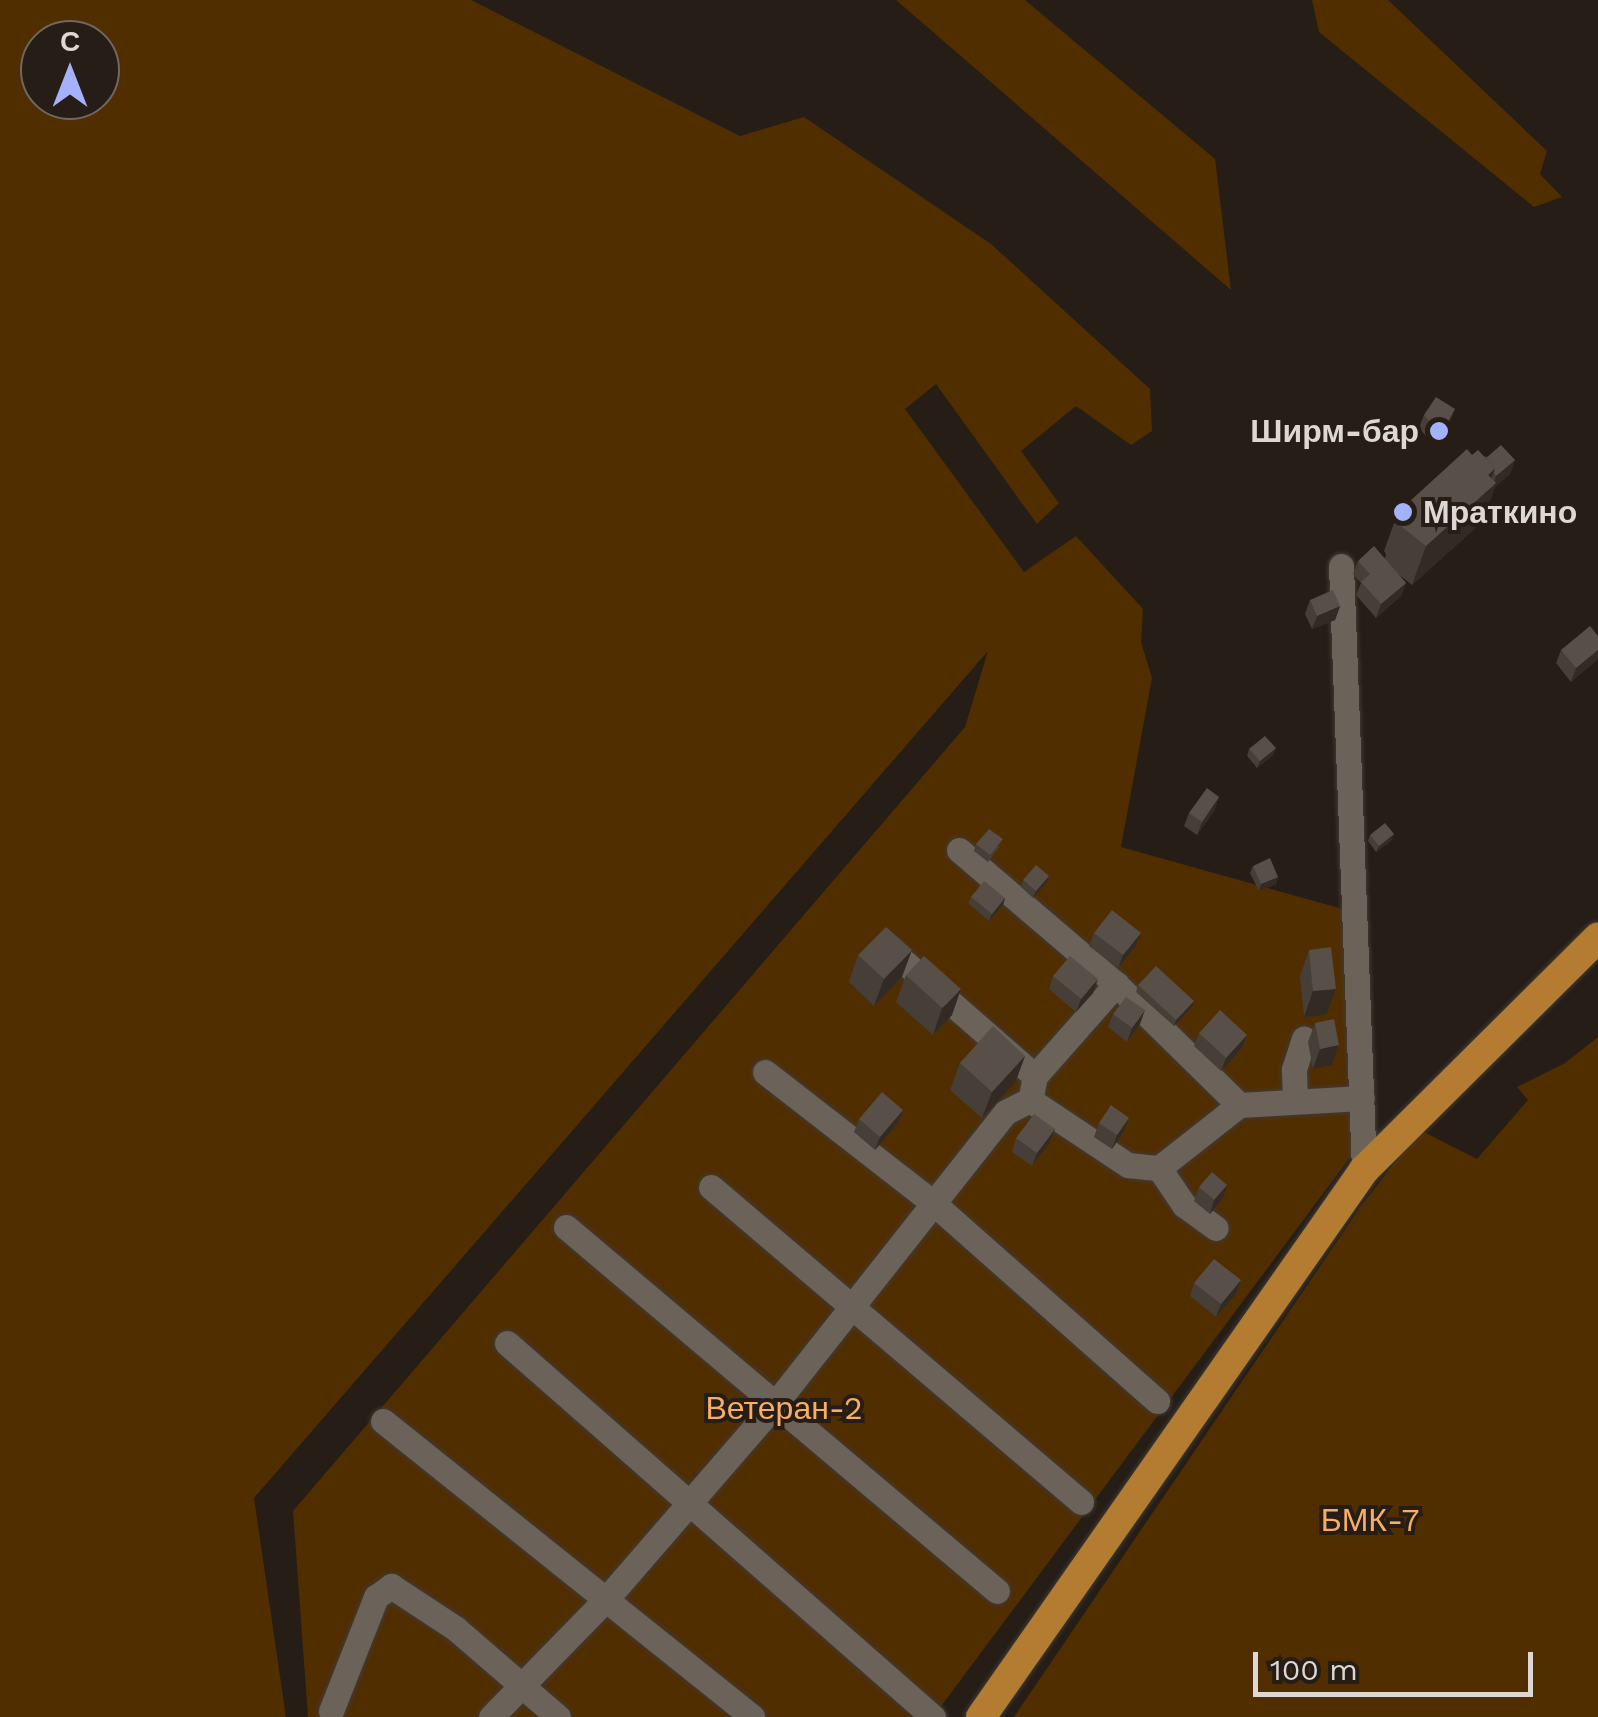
<!DOCTYPE html>
<html>
<head>
<meta charset="utf-8">
<style>
  body { margin:0 }
  #map { position:relative; width:1598px; height:1717px; overflow:hidden; background:#251d16; font-family:"Work Sans",sans-serif }
  div>[style] { position:absolute }
  .green>* { inset:0; background:#512e00 }
  .roads { filter:drop-shadow(0 0 2px #403a35) drop-shadow(0 0 2px #403a35) }
  .minor>* { height:25px; margin:-12.5px; padding:0 12.5px; transform-origin:12.5px; border-radius:12.5px; background:#6b625a }
  .major>* { height:30px; margin:-15px; padding:0 15px; transform-origin:15px; border-radius:15px; background:#b47c31 }
  .wall>* { inset:0; background:#463f37 }
  .shaded-wall>* { inset:0; background:#322a23 }
  .building>* { inset:0; background:#574f48 }
  .dots>* { width:28px; height:28px; translate:-50% -50%; box-sizing:border-box; border:5px solid #251d16; border-radius:50% }
  span { translate:-50% -50%; white-space:nowrap; text-align:center; line-height:1.15; -webkit-text-stroke:8px #251d16; paint-order:stroke }
  .poi-label { font-size:32px; color:#ddd8d4; font-weight:700 }
  .right { translate:-100% -50%; text-align:right }
  .left { translate:0 -50%; text-align:left }
  .park-label { font-size:32px; color:#f8ae61 }
  .north { position:absolute; left:20px; top:20px; width:100px; height:100px; box-sizing:border-box; background:#251d16; border:2px solid #6f6862; border-radius:50%; rotate:0deg; font-size:28px; font-weight:700; line-height:40px; text-align:center; color:#ddd8d4 }
  .north::after { content:''; display:block; margin:auto; width:35px; height:45px; background:#a4b2fc; clip-path:polygon(50% 0,100% 100%,50% 72%,0 100%) }
  .scale { position:absolute; left:1253px; top:1652px; width:280px; height:45px; box-sizing:border-box; border:5px solid #ddd8d4; border-top:0; padding-left:12px; font-size:30px; line-height:35px; white-space:nowrap; color:#ddd8d4; -webkit-text-stroke:8px #251d16; paint-order:stroke }
</style>
</head>
<body>
<div id="map">
  <div class="green">
    <i style="clip-path:polygon(evenodd,0 0,471px 0,740px 136px,804px 117px,991px 244px,1150px 389px,1152px 431px,1131px 445px,1076px 406px,1021px 451px,1059px 503px,1037px 524px,936px 384px,905px 409px,1024px 572px,1076px 536px,1143px 609px,1141px 642px,1152px 678px,1121px 847px,1357px 913px,1369px 1132px,933px 1717px,308px 1717px,293px 1511px,965px 727px,988px 651px,254px 1498px,286px 1717px,0 1717px,0 0,40px 40px,100px 40px,100px 100px,40px 100px,40px 40px)"></i>
    <i style="clip-path:polygon(896px 0,1025px 0,1215px 159px,1231px 290px)"></i>
    <i style="clip-path:polygon(1312px 0,1388px 0,1547px 151px,1540px 174px,1562px 197px,1534px 207px,1319px 32px)"></i>
    <i style="clip-path:polygon(1598px 1037px,1598px 1717px,1014px 1717px,1361px 1206px,1420px 1130px,1477px 1159px,1528px 1100px,1517px 1087px,1565px 1063px)"></i>
  </div>
  <div class="roads">
    <div class="minor">
      <i style="left:1341px;top:566px;width:604px;rotate:87.82deg"></i>
      <i style="left:959px;top:850px;width:206px;rotate:40.5deg"></i>
      <i style="left:1116px;top:984px;width:173px;rotate:44.5deg"></i>
      <i style="left:887px;top:947px;width:196px;rotate:41.1deg"></i>
      <i style="left:765px;top:1072px;width:210px;rotate:37.9deg"></i>
      <i style="left:931px;top:1201px;width:302px;rotate:41.5deg"></i>
      <i style="left:1032px;top:1091px;width:15px;rotate:-79deg"></i>
      <i style="left:1035px;top:1076px;width:123px;rotate:-48.6deg"></i>
      <i style="left:1295px;top:1100px;width:31px;rotate:-92deg"></i>
      <i style="left:1294px;top:1069px;width:32px;rotate:-72deg"></i>
      <i style="left:1159px;top:1168px;width:45px;rotate:56deg"></i>
      <i style="left:1184px;top:1205px;width:39px;rotate:36deg"></i>
      <i style="left:711px;top:1187px;width:486px;rotate:40.4deg"></i>
      <i style="left:566px;top:1227px;width:564px;rotate:40.18deg"></i>
      <i style="left:507px;top:1343px;width:567px;rotate:41.28deg"></i>
      <i style="left:383px;top:1421px;width:473px;rotate:38.7deg"></i>
      <i style="left:331px;top:1711px;width:123px;rotate:-68.5deg"></i>
      <i style="left:376px;top:1597px;width:19px;rotate:-36deg"></i>
      <i style="left:391px;top:1586px;width:77px;rotate:33.3deg"></i>
      <i style="left:455px;top:1628px;width:136px;rotate:40.8deg"></i>
      <i style="left:491px;top:1717px;width:168px;rotate:-45.7deg"></i>
      <i style="left:608px;top:1597px;width:255px;rotate:-49.1deg"></i>
      <i style="left:775px;top:1404px;width:372px;rotate:-51.7deg"></i>
      <i style="left:1006px;top:1112px;width:27px;rotate:-27deg"></i>
      <i style="left:1030px;top:1100px;width:118px;rotate:33.6deg"></i>
      <i style="left:1128px;top:1165px;width:31px;rotate:6deg"></i>
      <i style="left:1159px;top:1168px;width:102px;rotate:-38.2deg"></i>
      <i style="left:1239px;top:1105px;width:123px;rotate:-3.3deg"></i>
    </div>
    <div class="major">
      <i style="left:981px;top:1717px;width:668px;rotate:-55deg"></i>
      <i style="left:1364px;top:1170px;width:330px;rotate:-44.8deg"></i>
    </div>
  </div>
  <div class="wall">
    <i style="clip-path:polygon(1424px 415px,1450px 423px,1440px 440px,1429px 440px,1419px 428px)"></i>
    <i style="clip-path:polygon(1472px 455px,1515px 460px,1510px 474px,1495px 487px,1482px 522px,1412px 585px,1398px 574px,1406px 583px,1401px 596px,1376px 618px,1356px 595px,1361px 583px,1353px 574px,1358px 561px,1385px 558px,1386px 554px,1384px 551px,1398px 512px)"></i>
    <i style="clip-path:polygon(1310px 600px,1340px 606px,1335px 620px,1312px 629px,1305px 614px)"></i>
    <i style="clip-path:polygon(1598px 636px,1598px 659px,1571px 682px,1556px 663px,1561px 650px)"></i>
    <i style="clip-path:polygon(1276px 748px,1273px 755px,1257px 768px,1247px 756px,1249px 749px)"></i>
    <i style="clip-path:polygon(1219px 797px,1214px 811px,1197px 835px,1184px 826px,1189px 813px)"></i>
    <i style="clip-path:polygon(1394px 834px,1391px 841px,1376px 852px,1368px 841px,1370px 835px)"></i>
    <i style="clip-path:polygon(976px 844px,1000px 846px,988px 862px,974px 851px)"></i>
    <i style="clip-path:polygon(1253px 866px,1278px 877px,1276px 884px,1259px 891px,1250px 873px)"></i>
    <i style="clip-path:polygon(1049px 876px,1047px 883px,1033px 898px,1021px 887px,1023px 880px)"></i>
    <i style="clip-path:polygon(971px 897px,1005px 898px,1003px 905px,989px 921px,968px 903px)"></i>
    <i style="clip-path:polygon(1094px 933px,1136px 946px,1118px 968px,1089px 946px)"></i>
    <i style="clip-path:polygon(1309px 950px,1336px 989px,1326px 1015px,1304px 1017px,1300px 976px)"></i>
    <i style="clip-path:polygon(858px 955px,902px 977px,874px 1006px,849px 982px)"></i>
    <i style="clip-path:polygon(906px 975px,952px 1015px,933px 1035px,896px 1002px)"></i>
    <i style="clip-path:polygon(1053px 976px,1093px 993px,1076px 1012px,1049px 989px)"></i>
    <i style="clip-path:polygon(1138px 985px,1192px 1007px,1174px 1026px,1136px 992px)"></i>
    <i style="clip-path:polygon(1113px 1014px,1140px 1024px,1127px 1042px,1108px 1027px)"></i>
    <i style="clip-path:polygon(1315px 1023px,1339px 1045px,1332px 1065px,1313px 1069px,1308px 1042px)"></i>
    <i style="clip-path:polygon(1199px 1033px,1247px 1035px,1242px 1048px,1221px 1071px,1194px 1046px)"></i>
    <i style="clip-path:polygon(1025px 1056px,1015px 1083px,982px 1118px,950px 1090px,960px 1063px)"></i>
    <i style="clip-path:polygon(903px 1110px,898px 1123px,875px 1150px,854px 1132px,859px 1119px)"></i>
    <i style="clip-path:polygon(1099px 1123px,1124px 1131px,1112px 1149px,1094px 1137px)"></i>
    <i style="clip-path:polygon(1055px 1129px,1050px 1142px,1032px 1166px,1012px 1152px,1016px 1138px)"></i>
    <i style="clip-path:polygon(1199px 1187px,1223px 1198px,1210px 1214px,1194px 1201px)"></i>
    <i style="clip-path:polygon(1241px 1280px,1236px 1294px,1216px 1317px,1190px 1296px,1194px 1283px)"></i>
  </div>
  <div class="shaded-wall">
    <i style="clip-path:polygon(1455px 409px,1450px 423px,1440px 440px,1429px 440px,1434px 427px)"></i>
    <i style="clip-path:polygon(1515px 460px,1510px 474px,1495px 487px,1482px 522px,1412px 585px,1426px 546px,1488px 475px,1495px 468px,1487px 491px,1493px 486px,1496px 476px)"></i>
    <i style="clip-path:polygon(1406px 583px,1401px 596px,1376px 618px,1381px 604px)"></i>
    <i style="clip-path:polygon(1340px 606px,1335px 620px,1312px 629px,1317px 616px)"></i>
    <i style="clip-path:polygon(1598px 650px,1598px 659px,1571px 682px,1576px 668px)"></i>
    <i style="clip-path:polygon(1276px 748px,1273px 755px,1257px 768px,1260px 761px)"></i>
    <i style="clip-path:polygon(1219px 797px,1214px 811px,1197px 835px,1202px 822px)"></i>
    <i style="clip-path:polygon(1394px 834px,1391px 841px,1376px 852px,1379px 846px)"></i>
    <i style="clip-path:polygon(1049px 876px,1047px 883px,1033px 898px,1036px 891px)"></i>
    <i style="clip-path:polygon(1278px 877px,1276px 884px,1259px 891px,1261px 884px)"></i>
    <i style="clip-path:polygon(1005px 898px,1003px 905px,989px 921px,992px 914px)"></i>
    <i style="clip-path:polygon(1141px 933px,1136px 946px,1118px 968px,1123px 955px)"></i>
    <i style="clip-path:polygon(912px 950px,902px 977px,874px 1006px,884px 979px)"></i>
    <i style="clip-path:polygon(1098px 979px,1093px 993px,1076px 1012px,1081px 999px)"></i>
    <i style="clip-path:polygon(961px 989px,952px 1015px,933px 1035px,942px 1008px)"></i>
    <i style="clip-path:polygon(1336px 989px,1326px 1015px,1304px 1017px,1313px 991px)"></i>
    <i style="clip-path:polygon(1194px 1001px,1192px 1007px,1174px 1026px,1176px 1020px)"></i>
    <i style="clip-path:polygon(1145px 1010px,1140px 1024px,1127px 1042px,1132px 1028px)"></i>
    <i style="clip-path:polygon(1247px 1035px,1242px 1048px,1221px 1071px,1226px 1058px)"></i>
    <i style="clip-path:polygon(1339px 1045px,1332px 1065px,1313px 1069px,1320px 1049px)"></i>
    <i style="clip-path:polygon(1025px 1056px,1015px 1083px,982px 1118px,992px 1092px)"></i>
    <i style="clip-path:polygon(903px 1110px,898px 1123px,875px 1150px,880px 1137px)"></i>
    <i style="clip-path:polygon(1129px 1118px,1124px 1131px,1112px 1149px,1117px 1135px)"></i>
    <i style="clip-path:polygon(1055px 1129px,1050px 1142px,1032px 1166px,1037px 1153px)"></i>
    <i style="clip-path:polygon(1227px 1185px,1223px 1198px,1210px 1214px,1214px 1200px)"></i>
    <i style="clip-path:polygon(1241px 1280px,1236px 1294px,1216px 1317px,1221px 1304px)"></i>
  </div>
  <div class="building">
    <i style="clip-path:polygon(1436px 397px,1455px 409px,1445px 427px,1434px 427px,1424px 415px)"></i>
    <i style="clip-path:polygon(1501px 445px,1515px 460px,1496px 476px,1494px 473px,1495px 468px,1486px 458px)"></i>
    <i style="clip-path:polygon(1467px 449px,1472px 455px,1478px 450px,1495px 468px,1488px 475px,1496px 483px,1426px 546px,1397px 523px,1403px 518px,1398px 512px)"></i>
    <i style="clip-path:polygon(1374px 546px,1406px 583px,1381px 604px,1361px 582px,1370px 574px,1358px 561px)"></i>
    <i style="clip-path:polygon(1333px 590px,1340px 606px,1317px 616px,1310px 600px)"></i>
    <i style="clip-path:polygon(1590px 626px,1598px 636px,1598px 650px,1576px 668px,1561px 650px)"></i>
    <i style="clip-path:polygon(1265px 736px,1276px 748px,1260px 761px,1249px 749px)"></i>
    <i style="clip-path:polygon(1207px 788px,1219px 797px,1202px 822px,1189px 813px)"></i>
    <i style="clip-path:polygon(1385px 823px,1394px 834px,1379px 846px,1370px 835px)"></i>
    <i style="clip-path:polygon(989px 829px,1003px 839px,990px 855px,976px 844px)"></i>
    <i style="clip-path:polygon(1270px 858px,1278px 877px,1261px 884px,1253px 866px)"></i>
    <i style="clip-path:polygon(1036px 865px,1049px 876px,1036px 891px,1023px 880px)"></i>
    <i style="clip-path:polygon(984px 881px,1005px 898px,992px 914px,971px 897px)"></i>
    <i style="clip-path:polygon(1112px 910px,1141px 933px,1123px 955px,1094px 933px)"></i>
    <i style="clip-path:polygon(886px 927px,912px 950px,884px 979px,858px 955px)"></i>
    <i style="clip-path:polygon(1331px 947px,1336px 989px,1313px 991px,1309px 950px)"></i>
    <i style="clip-path:polygon(924px 956px,961px 989px,942px 1008px,906px 975px)"></i>
    <i style="clip-path:polygon(1070px 956px,1098px 979px,1081px 999px,1053px 976px)"></i>
    <i style="clip-path:polygon(1156px 966px,1194px 1001px,1176px 1020px,1138px 985px)"></i>
    <i style="clip-path:polygon(1126px 997px,1145px 1010px,1132px 1028px,1113px 1014px)"></i>
    <i style="clip-path:polygon(1220px 1010px,1247px 1035px,1226px 1058px,1199px 1033px)"></i>
    <i style="clip-path:polygon(1334px 1019px,1339px 1045px,1320px 1049px,1315px 1023px)"></i>
    <i style="clip-path:polygon(993px 1026px,1025px 1056px,992px 1092px,960px 1063px)"></i>
    <i style="clip-path:polygon(882px 1092px,903px 1110px,880px 1137px,859px 1119px)"></i>
    <i style="clip-path:polygon(1111px 1105px,1129px 1118px,1117px 1135px,1099px 1123px)"></i>
    <i style="clip-path:polygon(1034px 1114px,1055px 1129px,1037px 1153px,1016px 1138px)"></i>
    <i style="clip-path:polygon(1212px 1172px,1227px 1185px,1214px 1200px,1199px 1187px)"></i>
    <i style="clip-path:polygon(1214px 1259px,1241px 1280px,1221px 1304px,1194px 1283px)"></i>
  </div>
  <div class="dots">
    <i style="left:1439px;top:431px;background:#a4b2fc"></i>
    <i style="left:1403px;top:512px;background:#a4b2fc"></i>
  </div>
  <div class="poi-label">
    <span class="right" style="left:1419px;top:431px">Ширм-бар</span>
    <span class="left" style="left:1423px;top:512px">Мраткино</span>
  </div>
  <div class="park-label">
    <span style="left:784px;top:1408px">Ветеран-2</span>
    <span style="left:1370px;top:1520px">БМК-7</span>
  </div>
  <div class="north">С</div>
  <div class="scale">100 m</div>
</div>
</body>
</html>
